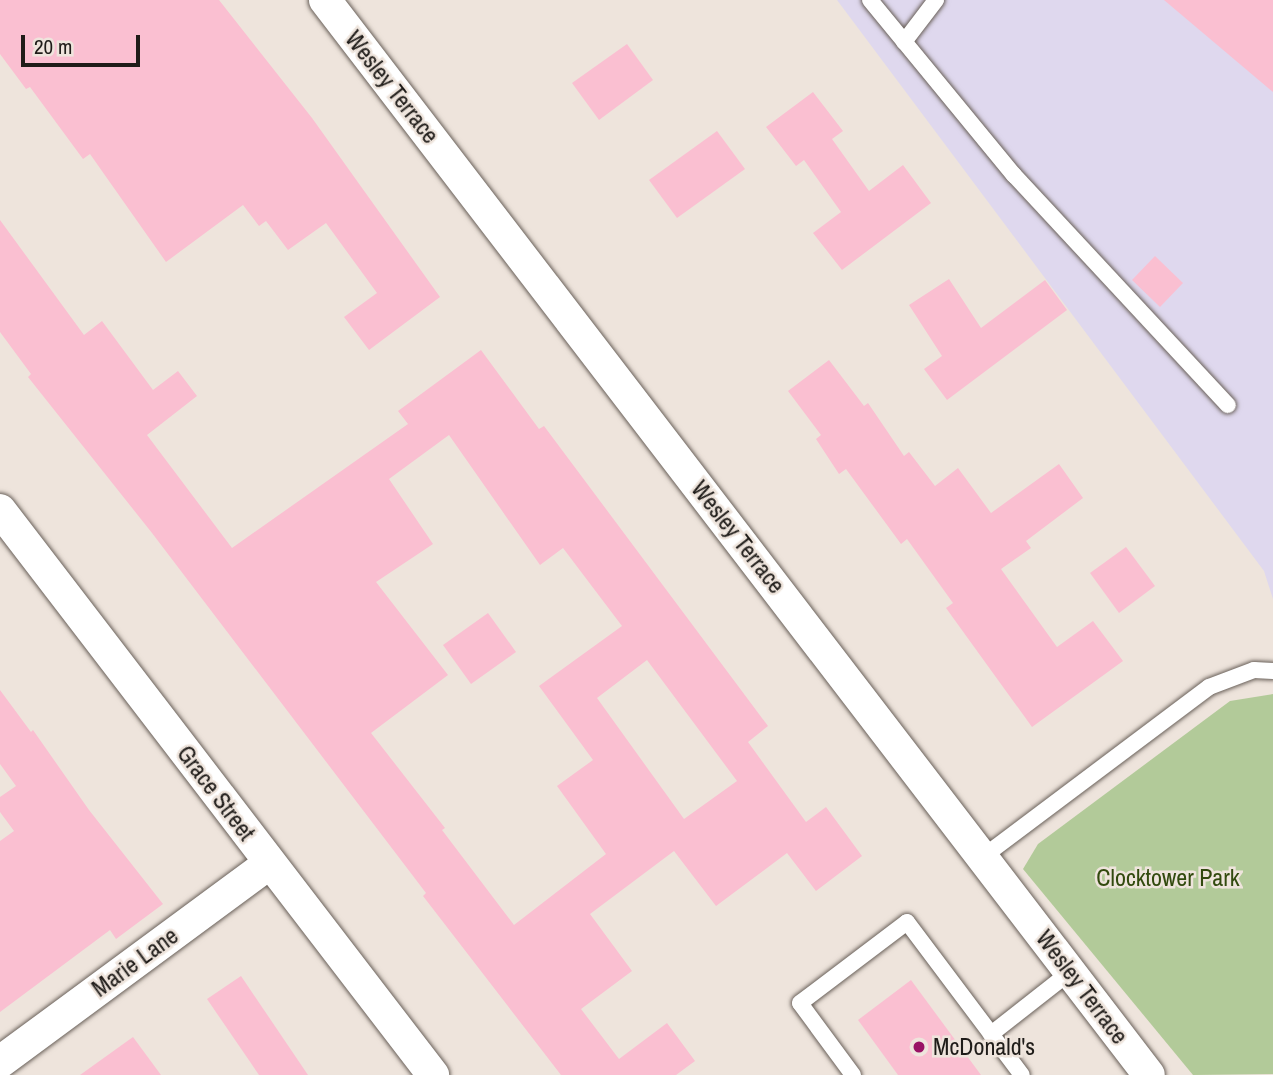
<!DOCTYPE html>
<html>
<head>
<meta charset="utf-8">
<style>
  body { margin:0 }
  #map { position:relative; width:1273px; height:1075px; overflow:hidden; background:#eee4dc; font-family:"Archivo Narrow",sans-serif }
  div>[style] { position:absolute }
  .industrial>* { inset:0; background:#dfd8ee }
  .green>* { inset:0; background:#b2ca99 }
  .building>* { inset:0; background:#fabfd1 }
  .roads { filter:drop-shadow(0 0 2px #696059) drop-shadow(0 0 2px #696059) }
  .service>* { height:16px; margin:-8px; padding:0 8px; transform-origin:8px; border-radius:8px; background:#fff }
  .minor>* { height:32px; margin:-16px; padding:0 16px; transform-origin:16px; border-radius:16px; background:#fff }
  .dots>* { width:19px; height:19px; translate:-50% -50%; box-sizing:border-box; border:4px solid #eee4dc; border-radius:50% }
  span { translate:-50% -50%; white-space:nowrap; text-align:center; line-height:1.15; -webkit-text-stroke:5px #eee4dc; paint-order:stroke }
  .street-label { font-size:24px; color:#1f1c19 }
  .park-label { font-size:24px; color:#324a0e }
  .poi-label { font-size:24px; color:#1f1c19 }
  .left { translate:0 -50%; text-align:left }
  .scale { position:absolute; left:21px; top:35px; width:119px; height:32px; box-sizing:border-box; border:4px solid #1f1c19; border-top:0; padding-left:9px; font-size:21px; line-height:24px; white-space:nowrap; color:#1f1c19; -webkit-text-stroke:5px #eee4dc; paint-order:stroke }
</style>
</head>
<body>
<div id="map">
  <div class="industrial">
    <i style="clip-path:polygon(837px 0,1273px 0,1273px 599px,1264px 571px)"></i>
  </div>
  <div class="green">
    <i style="clip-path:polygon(1273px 694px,1273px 1074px,1193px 1075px,1023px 869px,1038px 844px,1230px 701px)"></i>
  </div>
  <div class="building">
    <i style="clip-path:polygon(0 0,219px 0,312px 118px,440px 297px,369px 350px,344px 317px,377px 293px,326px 223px,288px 250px,266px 221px,259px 226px,243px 205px,166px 262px,90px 154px,83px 159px,30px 87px,26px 89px,0 54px)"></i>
    <i style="clip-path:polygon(1164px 0,1273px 0,1273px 92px)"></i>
    <i style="clip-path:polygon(627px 44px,653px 80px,599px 120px,572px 83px)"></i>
    <i style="clip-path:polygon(813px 92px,843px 131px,832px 139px,869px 191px,903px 165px,931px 203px,842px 270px,813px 233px,841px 212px,804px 160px,796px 166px,766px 127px)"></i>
    <i style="clip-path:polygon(717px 131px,745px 169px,677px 218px,649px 180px)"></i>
    <i style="clip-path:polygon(evenodd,0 220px,84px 335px,102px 321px,153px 390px,178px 371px,197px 396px,147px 435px,232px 548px,408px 424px,398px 411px,481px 350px,539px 429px,544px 426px,768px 726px,748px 742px,806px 822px,826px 807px,862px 856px,816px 891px,787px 853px,716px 906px,674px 851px,590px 914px,632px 971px,581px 1009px,619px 1059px,667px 1023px,695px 1061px,676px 1075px,561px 1075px,423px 896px,426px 893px,152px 533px,28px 377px,31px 374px,0 332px,0 220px,449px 435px,540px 565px,563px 548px,622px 626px,539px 686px,593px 760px,557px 786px,606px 854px,514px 925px,442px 830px,445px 828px,371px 733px,448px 675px,376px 582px,433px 544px,389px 479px,449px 435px,0 220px,647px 660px,737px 781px,684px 819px,597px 698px,647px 660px)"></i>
    <i style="clip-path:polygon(1155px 256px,1183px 283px,1160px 307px,1132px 280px)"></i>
    <i style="clip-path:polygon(949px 279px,981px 328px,1045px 280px,1067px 310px,947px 400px,924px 369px,942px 356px,909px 305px)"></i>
    <i style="clip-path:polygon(829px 360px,864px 406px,868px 403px,904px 456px,909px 452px,935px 486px,958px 468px,991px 513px,1059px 464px,1083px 498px,1026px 541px,1031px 548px,1001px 569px,1057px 647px,1093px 621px,1123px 661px,1032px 727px,946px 608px,953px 603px,907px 539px,901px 544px,846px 469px,839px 474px,816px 439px,821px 435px,788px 391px)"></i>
    <i style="clip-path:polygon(1126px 547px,1155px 586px,1119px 613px,1090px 573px)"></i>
    <i style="clip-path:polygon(488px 613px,516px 652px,471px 684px,443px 645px)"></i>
    <i style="clip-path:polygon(0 690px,31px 732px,33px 730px,89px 810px,163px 904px,116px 939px,110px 930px,0 1012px,0 841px,14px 831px,0 812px,0 797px,16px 786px,0 764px)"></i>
    <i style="clip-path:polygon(241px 976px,308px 1075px,259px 1075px,207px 999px)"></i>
    <i style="clip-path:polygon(911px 980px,981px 1075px,898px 1075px,858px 1020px)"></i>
    <i style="clip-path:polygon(133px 1037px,161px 1075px,80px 1075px)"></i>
  </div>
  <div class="roads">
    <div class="service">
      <i style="left:870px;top:0;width:227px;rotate:50.6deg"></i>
      <i style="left:1014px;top:175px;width:314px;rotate:47.1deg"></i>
      <i style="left:904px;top:42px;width:53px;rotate:-52.7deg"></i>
      <i style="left:984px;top:856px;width:281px;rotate:-36.9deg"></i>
      <i style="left:1209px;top:687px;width:48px;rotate:-20.7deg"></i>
      <i style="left:1254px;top:670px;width:19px;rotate:3deg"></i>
      <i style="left:991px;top:1034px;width:100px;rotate:-38.1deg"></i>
      <i style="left:853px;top:1075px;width:89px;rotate:-126.4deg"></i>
      <i style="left:800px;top:1003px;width:134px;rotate:-37.1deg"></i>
      <i style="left:907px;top:922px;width:191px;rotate:53.1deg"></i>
    </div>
    <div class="minor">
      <i style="left:325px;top:0;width:1354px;rotate:52.53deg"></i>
      <i style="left:0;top:510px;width:712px;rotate:52.53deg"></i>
      <i style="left:0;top:1062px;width:335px;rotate:-36.4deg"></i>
    </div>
  </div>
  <div class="dots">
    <i style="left:919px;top:1047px;background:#991265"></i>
  </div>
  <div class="street-label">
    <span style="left:392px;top:87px;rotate:52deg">Wesley Terrace</span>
    <span style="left:738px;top:537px;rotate:52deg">Wesley Terrace</span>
    <span style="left:216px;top:793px;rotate:53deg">Grace Street</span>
    <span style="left:135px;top:962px;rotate:-36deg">Marie Lane</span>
    <span style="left:1082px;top:987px;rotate:53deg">Wesley Terrace</span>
  </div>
  <div class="park-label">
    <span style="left:1168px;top:878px">Clocktower Park</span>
  </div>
  <div class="poi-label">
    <span class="left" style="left:933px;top:1047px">McDonald's</span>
  </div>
  <div class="scale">20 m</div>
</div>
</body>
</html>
